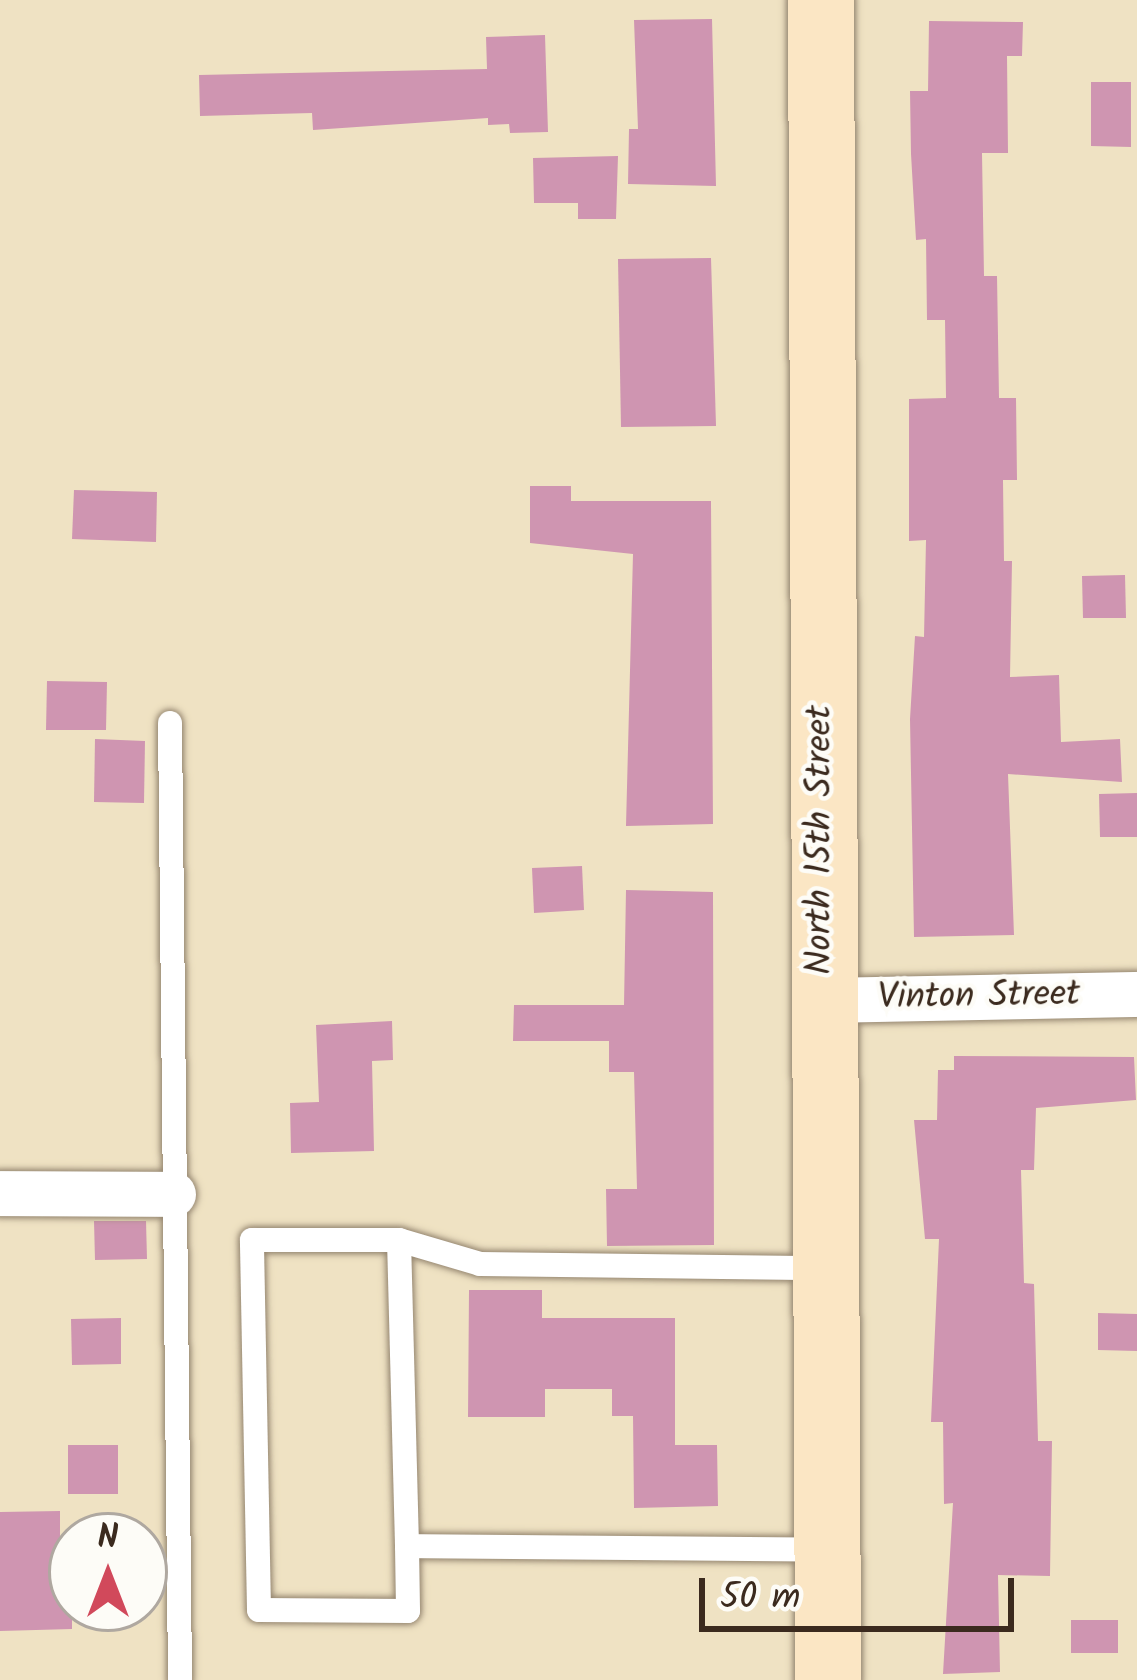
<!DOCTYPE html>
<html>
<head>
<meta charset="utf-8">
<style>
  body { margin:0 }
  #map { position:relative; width:1137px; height:1680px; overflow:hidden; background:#efe2c3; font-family:Kalam,sans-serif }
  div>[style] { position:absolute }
  .building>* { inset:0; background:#cf95b1 }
  .roads { filter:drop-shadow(0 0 3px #958670) drop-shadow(0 0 3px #958670) }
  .lane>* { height:24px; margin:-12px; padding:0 12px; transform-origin:12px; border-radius:12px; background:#fff }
  .street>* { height:45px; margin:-22.5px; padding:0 22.5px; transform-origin:22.5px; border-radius:22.5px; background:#fff }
  .secondary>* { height:66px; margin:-33px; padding:0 33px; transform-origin:33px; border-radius:33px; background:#fbe6c4 }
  span { translate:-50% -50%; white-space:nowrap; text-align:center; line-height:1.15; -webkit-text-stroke:9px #fdfcf7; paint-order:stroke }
  .street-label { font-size:36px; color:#3b2a1e }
  .north { position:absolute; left:48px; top:1512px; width:120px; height:120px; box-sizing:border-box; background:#fdfcf7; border:3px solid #afa8a0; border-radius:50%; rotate:0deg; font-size:33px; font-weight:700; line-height:48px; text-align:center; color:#3b2a1e }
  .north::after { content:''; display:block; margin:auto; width:42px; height:54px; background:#d1495b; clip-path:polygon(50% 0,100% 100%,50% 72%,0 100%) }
  .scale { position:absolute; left:699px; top:1578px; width:315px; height:54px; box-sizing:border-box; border:6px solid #3b2a1e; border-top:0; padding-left:15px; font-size:36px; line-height:42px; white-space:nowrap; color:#3b2a1e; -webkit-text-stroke:9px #fdfcf7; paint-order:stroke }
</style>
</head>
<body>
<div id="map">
  <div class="building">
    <i style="clip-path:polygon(712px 19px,716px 186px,628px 184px,629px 129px,638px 129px,634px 20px)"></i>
    <i style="clip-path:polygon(929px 21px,1023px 22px,1022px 56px,1007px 56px,1008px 153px,982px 153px,984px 276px,997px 276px,999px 398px,1016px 398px,1017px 480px,1003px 480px,1004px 561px,1012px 561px,1010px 677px,1059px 675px,1061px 742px,1120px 739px,1122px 782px,1008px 774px,1014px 935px,914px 937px,910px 719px,915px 636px,924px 637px,926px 540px,909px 541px,909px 399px,946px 398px,945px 320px,927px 320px,926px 239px,916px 240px,911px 154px,910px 91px,928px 91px)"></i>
    <i style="clip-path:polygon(545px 35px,548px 132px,510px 133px,509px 124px,488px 125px,488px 118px,313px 130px,312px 113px,200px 116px,199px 75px,487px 69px,486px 37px)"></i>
    <i style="clip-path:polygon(1091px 82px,1131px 82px,1131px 147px,1091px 146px)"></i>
    <i style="clip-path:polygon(618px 156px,616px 219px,578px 219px,578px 203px,534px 203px,533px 158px)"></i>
    <i style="clip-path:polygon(711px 258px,716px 426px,621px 427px,618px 259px)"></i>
    <i style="clip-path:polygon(530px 486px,571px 486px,571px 501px,711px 501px,713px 824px,626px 826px,633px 554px,530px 543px)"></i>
    <i style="clip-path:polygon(74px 490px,157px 492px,156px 542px,72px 539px)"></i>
    <i style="clip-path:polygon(1125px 575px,1126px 618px,1083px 618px,1082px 576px)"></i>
    <i style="clip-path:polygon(47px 681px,107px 682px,106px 730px,46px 730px)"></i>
    <i style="clip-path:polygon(95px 739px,145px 741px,144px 803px,94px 802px)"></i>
    <i style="clip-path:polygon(1137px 793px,1137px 837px,1100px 837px,1099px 794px)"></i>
    <i style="clip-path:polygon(582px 866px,584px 910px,534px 913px,532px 868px)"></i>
    <i style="clip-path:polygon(626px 890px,713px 892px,714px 1245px,607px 1246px,606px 1189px,637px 1189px,634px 1072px,609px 1072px,609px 1041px,513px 1041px,514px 1005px,624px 1005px)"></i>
    <i style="clip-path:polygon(392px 1021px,393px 1060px,372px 1061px,374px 1151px,291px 1153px,290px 1103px,319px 1102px,316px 1025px)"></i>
    <i style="clip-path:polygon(954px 1056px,1134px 1057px,1136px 1100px,1036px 1108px,1034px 1170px,1021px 1170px,1024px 1283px,1034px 1284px,1038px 1441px,1052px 1441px,1050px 1576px,998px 1575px,1000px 1672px,943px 1674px,953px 1503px,944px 1504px,943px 1422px,931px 1422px,939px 1239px,925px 1239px,914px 1120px,937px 1120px,938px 1070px,954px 1070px)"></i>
    <i style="clip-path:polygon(94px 1221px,146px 1221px,147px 1259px,95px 1260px)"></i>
    <i style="clip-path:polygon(469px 1290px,542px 1290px,542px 1318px,675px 1318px,675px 1445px,717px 1445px,718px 1506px,634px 1508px,633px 1416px,612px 1416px,612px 1389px,545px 1389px,545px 1417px,468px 1417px)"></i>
    <i style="clip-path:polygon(1098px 1313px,1137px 1314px,1137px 1351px,1098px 1350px)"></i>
    <i style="clip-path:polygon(121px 1318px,121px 1364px,72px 1365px,71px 1319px)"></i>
    <i style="clip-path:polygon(68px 1445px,118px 1445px,118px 1494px,68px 1494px)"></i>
    <i style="clip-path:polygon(60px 1511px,60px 1595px,72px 1594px,72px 1629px,0 1631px,0 1512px)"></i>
    <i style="clip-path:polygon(1071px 1620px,1118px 1620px,1118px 1653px,1071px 1653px)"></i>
  </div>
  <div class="roads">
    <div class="lane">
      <i style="left:170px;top:723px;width:957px;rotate:89.4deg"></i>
      <i style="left:399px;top:1240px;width:84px;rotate:16.5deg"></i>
      <i style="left:480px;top:1264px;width:343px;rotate:0.7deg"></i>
      <i style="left:407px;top:1546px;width:65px;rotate:89.1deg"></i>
      <i style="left:408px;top:1611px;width:149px;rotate:-179.6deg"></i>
      <i style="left:259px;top:1610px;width:370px;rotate:-91.1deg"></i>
      <i style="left:252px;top:1240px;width:147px"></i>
      <i style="left:399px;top:1240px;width:306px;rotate:88.5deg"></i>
      <i style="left:407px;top:1546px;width:417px;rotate:0.5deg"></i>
    </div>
    <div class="street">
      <i style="left:821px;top:1000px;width:316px;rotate:-1.1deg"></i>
      <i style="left:0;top:1193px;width:173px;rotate:0.3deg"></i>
    </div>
    <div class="secondary">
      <i style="left:821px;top:0;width:1680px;rotate:89.76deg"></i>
    </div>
  </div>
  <div class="street-label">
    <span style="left:821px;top:840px;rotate:-90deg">North 15th Street</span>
    <span style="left:979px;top:997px;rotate:-1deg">Vinton Street</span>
  </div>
  <div class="north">N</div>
  <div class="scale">50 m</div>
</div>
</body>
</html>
